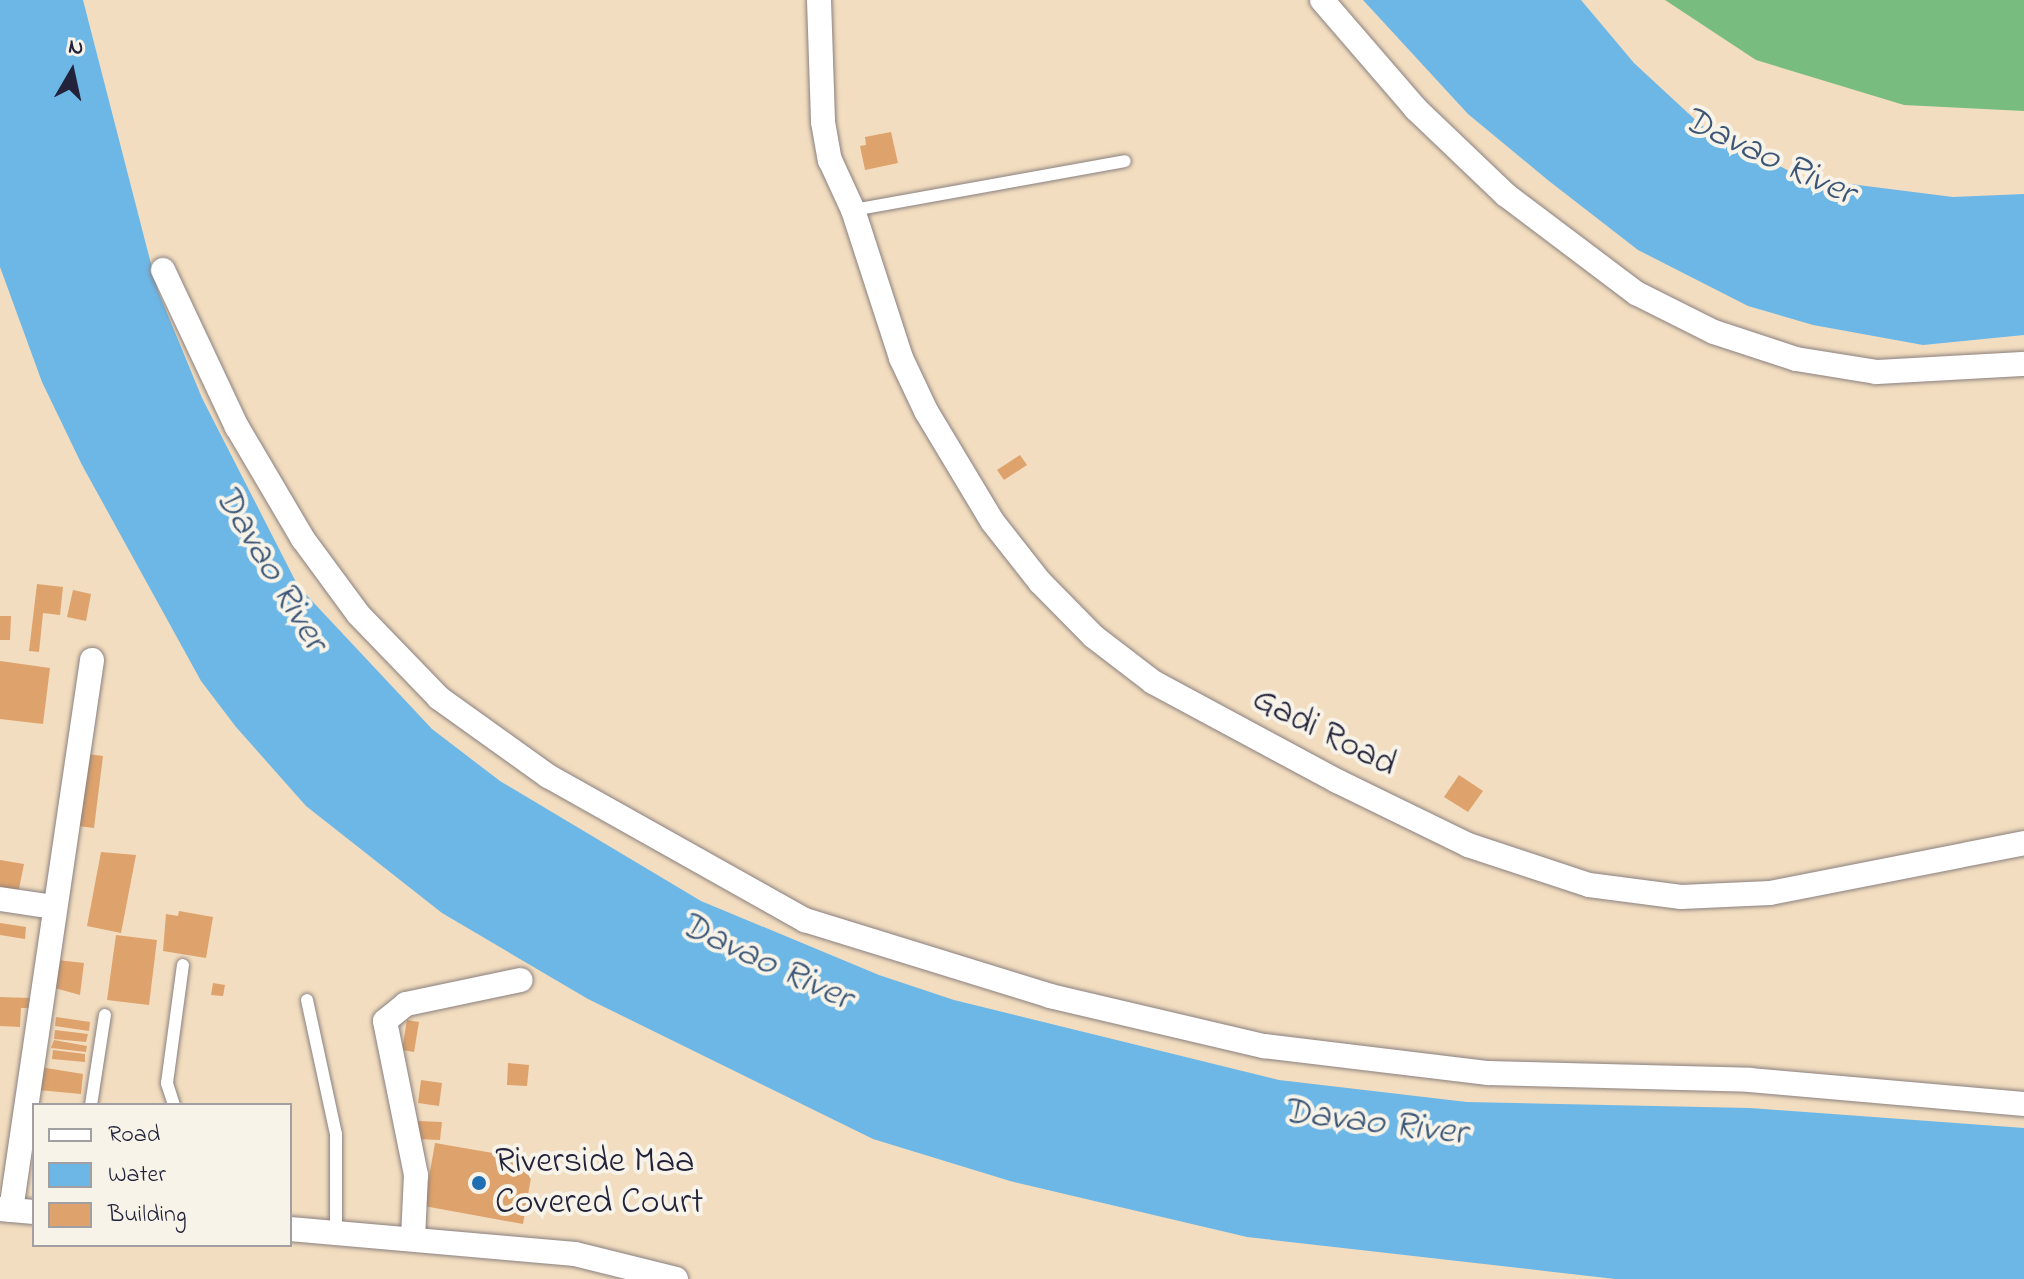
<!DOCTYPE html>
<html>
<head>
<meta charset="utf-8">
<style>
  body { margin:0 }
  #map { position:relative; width:2024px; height:1279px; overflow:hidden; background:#f3ddc0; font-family:"Indie Flower",sans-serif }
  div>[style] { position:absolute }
  .forest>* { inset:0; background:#79bc7f }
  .water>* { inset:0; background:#6db7e6 }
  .building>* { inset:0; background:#dea26c }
  .roads { filter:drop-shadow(0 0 2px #8a807e) drop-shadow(0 0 2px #8a807e) }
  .lane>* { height:12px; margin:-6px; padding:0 6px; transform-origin:6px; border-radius:6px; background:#fff }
  .street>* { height:24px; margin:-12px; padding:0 12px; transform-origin:12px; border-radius:12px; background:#fff }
  .dots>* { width:22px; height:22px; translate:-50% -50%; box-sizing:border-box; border:4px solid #f7f3e8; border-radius:50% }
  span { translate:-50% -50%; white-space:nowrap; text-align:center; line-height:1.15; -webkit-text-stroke:8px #f7f3e8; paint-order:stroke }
  .street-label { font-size:36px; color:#22223b }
  .poi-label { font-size:36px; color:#22223b }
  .left { translate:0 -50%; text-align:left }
  .water-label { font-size:38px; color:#3c5677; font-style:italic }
  .legend { position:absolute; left:32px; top:1103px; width:260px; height:144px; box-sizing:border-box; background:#f7f3e8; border:2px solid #a29fa3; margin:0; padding:10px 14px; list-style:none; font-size:24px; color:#22223b }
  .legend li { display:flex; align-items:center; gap:16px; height:40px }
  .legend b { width:40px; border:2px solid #a29fa3 }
  .north { position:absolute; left:32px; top:32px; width:80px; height:80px; -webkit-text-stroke:6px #f7f3e8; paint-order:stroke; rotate:9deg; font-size:22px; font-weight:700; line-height:32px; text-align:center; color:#22223b }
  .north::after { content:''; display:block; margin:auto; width:28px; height:36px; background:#22223b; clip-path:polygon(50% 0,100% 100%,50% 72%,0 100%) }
</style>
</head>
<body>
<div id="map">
  <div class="forest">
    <i style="clip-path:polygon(1665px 0,2024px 0,2024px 111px,1904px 105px,1756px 60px)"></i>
  </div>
  <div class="water">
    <i style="clip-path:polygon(0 0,83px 0,158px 291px,202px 398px,298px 586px,432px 729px,500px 781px,701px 901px,879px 975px,954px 1000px,1279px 1080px,1467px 1102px,1750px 1108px,2024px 1128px,2024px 1279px,1615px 1279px,1247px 1237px,1010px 1181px,873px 1139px,588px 999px,442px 913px,306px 806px,236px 727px,201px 681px,82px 465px,42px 382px,0 267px)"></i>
    <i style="clip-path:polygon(1363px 0,1581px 0,1634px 63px,1702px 126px,1803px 178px,1953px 197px,2024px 194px,2024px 335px,1923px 345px,1813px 325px,1748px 306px,1638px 250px,1549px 181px,1468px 114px)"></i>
  </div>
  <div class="building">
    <i style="clip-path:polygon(891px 132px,898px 163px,865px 170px,860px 146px,866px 145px,865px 137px)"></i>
    <i style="clip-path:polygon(1020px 455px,1027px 465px,1004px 480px,997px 470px)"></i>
    <i style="clip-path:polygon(37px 584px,63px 587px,60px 615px,43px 613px,39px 652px,29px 651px)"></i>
    <i style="clip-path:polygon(73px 590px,91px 594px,86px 621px,67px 617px)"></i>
    <i style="clip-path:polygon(0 616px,11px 616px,10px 640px,0 640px)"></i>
    <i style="clip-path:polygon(0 661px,50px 668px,43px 724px,0 719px)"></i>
    <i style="clip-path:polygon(87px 754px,103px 756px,94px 828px,78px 826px)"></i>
    <i style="clip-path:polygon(1459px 775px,1483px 791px,1468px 812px,1444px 797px)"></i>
    <i style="clip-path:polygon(101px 852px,136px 855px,121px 933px,87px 926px)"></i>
    <i style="clip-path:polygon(0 860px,24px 864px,18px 894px,0 891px)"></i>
    <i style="clip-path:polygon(179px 911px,213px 917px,206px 958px,163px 951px,166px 914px,178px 916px)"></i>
    <i style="clip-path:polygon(0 923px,26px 927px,25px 939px,0 935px)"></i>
    <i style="clip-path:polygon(116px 935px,157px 940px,149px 1005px,107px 1000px)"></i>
    <i style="clip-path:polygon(57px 960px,84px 963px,80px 995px,51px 987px)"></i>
    <i style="clip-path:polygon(213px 983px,225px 985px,223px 996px,211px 995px)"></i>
    <i style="clip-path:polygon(0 997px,30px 998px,30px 1008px,21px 1008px,20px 1027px,0 1026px)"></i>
    <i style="clip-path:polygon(56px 1017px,90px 1022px,89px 1031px,55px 1026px)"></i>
    <i style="clip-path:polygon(407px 1020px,419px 1022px,414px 1052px,402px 1050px)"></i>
    <i style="clip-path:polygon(55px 1030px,88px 1034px,86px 1042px,54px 1039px)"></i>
    <i style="clip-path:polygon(54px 1040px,87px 1046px,86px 1052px,51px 1048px)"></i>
    <i style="clip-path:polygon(53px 1050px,85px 1054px,85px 1062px,52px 1059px)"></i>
    <i style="clip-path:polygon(508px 1063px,529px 1065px,527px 1086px,507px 1085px)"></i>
    <i style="clip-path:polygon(40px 1067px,83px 1074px,81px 1094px,38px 1090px)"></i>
    <i style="clip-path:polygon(421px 1080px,442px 1083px,439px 1106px,418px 1103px)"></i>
    <i style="clip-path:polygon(418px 1121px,442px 1122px,440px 1140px,417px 1139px)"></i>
    <i style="clip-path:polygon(435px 1143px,534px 1160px,523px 1224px,424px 1206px)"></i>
  </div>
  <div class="roads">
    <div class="lane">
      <i style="left:853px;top:210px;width:276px;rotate:-10.2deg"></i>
      <i style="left:307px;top:1000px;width:137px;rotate:77.8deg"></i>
      <i style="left:336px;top:1134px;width:98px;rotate:90deg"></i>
      <i style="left:91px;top:1105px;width:91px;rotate:-81.2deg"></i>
      <i style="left:174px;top:1105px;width:23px;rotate:-108deg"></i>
      <i style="left:167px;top:1083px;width:119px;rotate:-82.3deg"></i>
    </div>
    <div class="street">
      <i style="left:819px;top:0;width:122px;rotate:88.1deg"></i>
      <i style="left:823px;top:122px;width:39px;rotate:80deg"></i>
      <i style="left:830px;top:160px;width:55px;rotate:65.3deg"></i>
      <i style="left:853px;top:210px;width:156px;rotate:72deg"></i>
      <i style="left:901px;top:358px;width:59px;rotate:64.7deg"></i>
      <i style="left:926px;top:411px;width:128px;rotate:59deg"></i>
      <i style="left:992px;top:521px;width:78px;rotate:51.8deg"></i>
      <i style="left:1040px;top:582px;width:76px;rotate:45.5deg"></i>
      <i style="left:1093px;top:636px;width:76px;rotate:37.5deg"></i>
      <i style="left:1153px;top:682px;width:209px;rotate:28.3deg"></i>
      <i style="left:1337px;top:781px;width:146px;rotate:26deg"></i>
      <i style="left:1468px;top:845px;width:127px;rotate:18.3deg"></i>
      <i style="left:1589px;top:885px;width:93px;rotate:7.4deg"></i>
      <i style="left:1681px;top:897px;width:89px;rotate:-2.6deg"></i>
      <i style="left:1770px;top:893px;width:259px;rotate:-11.1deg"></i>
      <i style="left:1322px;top:0;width:144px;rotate:49.2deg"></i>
      <i style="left:1416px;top:109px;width:124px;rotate:43.7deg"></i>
      <i style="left:1506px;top:195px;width:163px;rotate:37deg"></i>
      <i style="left:1636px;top:293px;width:87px;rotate:26.6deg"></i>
      <i style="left:1714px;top:332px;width:86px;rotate:18.2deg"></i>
      <i style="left:1796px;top:359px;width:81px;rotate:9.2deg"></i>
      <i style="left:1876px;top:372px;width:148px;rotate:-3.1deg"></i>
      <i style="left:163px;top:270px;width:174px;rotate:64.8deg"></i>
      <i style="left:237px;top:427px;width:130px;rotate:59.5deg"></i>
      <i style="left:303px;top:539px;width:93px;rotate:53.7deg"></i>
      <i style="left:358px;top:614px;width:117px;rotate:46deg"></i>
      <i style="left:439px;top:698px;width:134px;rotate:35.6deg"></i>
      <i style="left:548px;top:776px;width:295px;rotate:29.3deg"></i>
      <i style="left:805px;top:920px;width:257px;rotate:17.2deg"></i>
      <i style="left:1050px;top:996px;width:220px;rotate:13.2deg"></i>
      <i style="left:1264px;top:1046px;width:226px;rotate:6.9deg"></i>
      <i style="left:1488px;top:1073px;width:262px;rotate:1.5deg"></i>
      <i style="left:1750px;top:1080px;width:275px;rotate:5deg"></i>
      <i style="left:0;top:899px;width:55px;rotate:8.4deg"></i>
      <i style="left:0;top:1209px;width:34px;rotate:5deg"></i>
      <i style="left:11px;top:1210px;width:556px;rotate:-81.62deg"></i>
      <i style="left:290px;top:1229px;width:286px;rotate:5deg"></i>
      <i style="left:575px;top:1254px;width:104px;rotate:13.9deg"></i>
      <i style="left:413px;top:1238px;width:63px;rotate:-87.3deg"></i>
      <i style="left:416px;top:1175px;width:157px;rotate:-101.4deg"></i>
      <i style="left:385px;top:1021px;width:27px;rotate:-39deg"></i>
      <i style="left:406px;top:1004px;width:117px;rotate:-11.8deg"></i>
    </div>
  </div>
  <div class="dots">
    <i style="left:479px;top:1183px;background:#1f6fb2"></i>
  </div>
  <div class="street-label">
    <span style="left:1324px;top:733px;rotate:27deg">Gadi Road</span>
  </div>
  <div class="poi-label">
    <span class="left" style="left:495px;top:1183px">Riverside Maa<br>Covered Court</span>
  </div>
  <div class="water-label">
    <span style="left:1768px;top:158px;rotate:25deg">Davao River</span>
    <span style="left:269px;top:569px;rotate:59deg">Davao River</span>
    <span style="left:765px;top:963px;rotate:25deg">Davao River</span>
    <span style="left:1374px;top:1124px;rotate:7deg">Davao River</span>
  </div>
  <ul class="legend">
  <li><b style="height:10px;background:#fff"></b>Road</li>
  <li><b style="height:22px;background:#6db7e6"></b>Water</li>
  <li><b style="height:22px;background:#dea26c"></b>Building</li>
  </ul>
  <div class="north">N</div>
</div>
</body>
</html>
